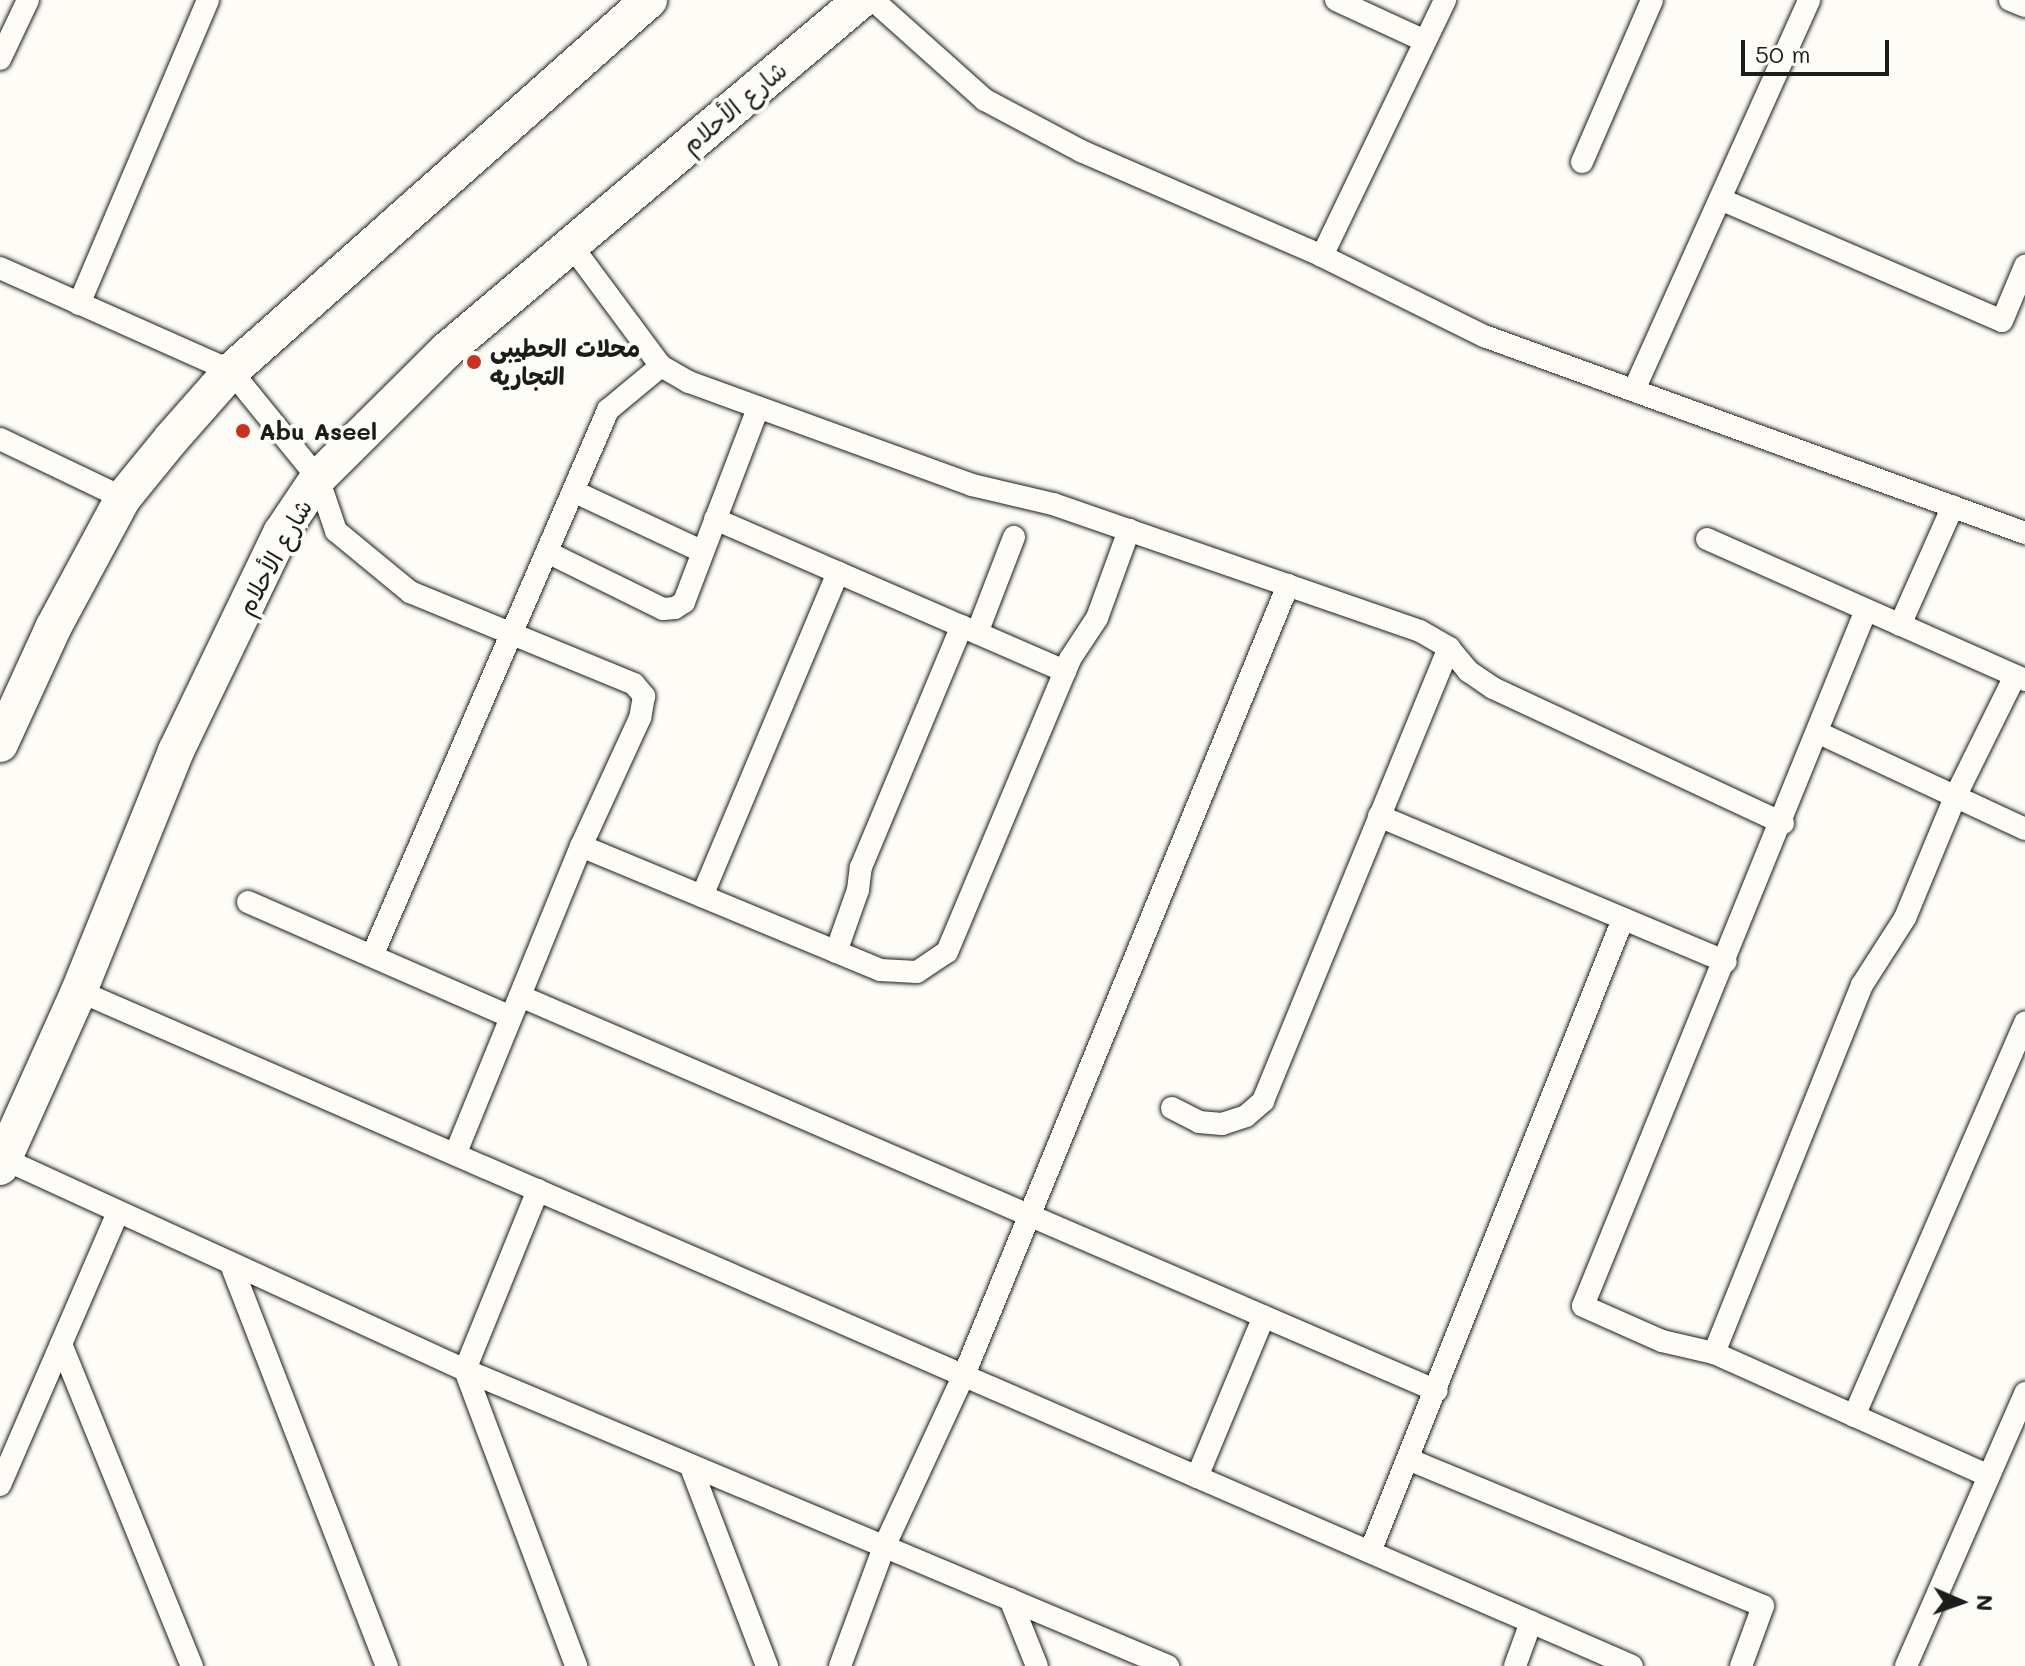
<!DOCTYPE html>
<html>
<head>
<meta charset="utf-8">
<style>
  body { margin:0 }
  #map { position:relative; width:2025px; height:1666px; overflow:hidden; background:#fdfcf7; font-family:Mali,"Playpen Sans Arabic",sans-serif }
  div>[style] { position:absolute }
  .roads { filter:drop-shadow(0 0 2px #1c1c1c) drop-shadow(0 0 2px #1c1c1c) }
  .street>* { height:22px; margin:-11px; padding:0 11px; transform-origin:11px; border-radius:11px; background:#fdfcf7 }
  .primary>* { height:36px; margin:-18px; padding:0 18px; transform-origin:18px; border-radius:18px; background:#fdfcf7 }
  .dots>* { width:22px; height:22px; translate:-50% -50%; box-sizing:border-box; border:4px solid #fdfcf7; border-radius:50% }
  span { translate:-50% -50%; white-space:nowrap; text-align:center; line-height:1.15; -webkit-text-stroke:8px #fdfcf7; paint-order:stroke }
  .street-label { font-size:24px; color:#1c1c1c }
  .poi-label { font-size:24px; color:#1c1c1c; font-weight:700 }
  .left { translate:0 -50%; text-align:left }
  .north { position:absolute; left:1921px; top:1562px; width:80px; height:80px; -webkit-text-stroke:6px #fdfcf7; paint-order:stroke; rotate:92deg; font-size:22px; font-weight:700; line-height:32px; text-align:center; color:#1c1c1c }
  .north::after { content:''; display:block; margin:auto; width:28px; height:36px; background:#1c1c1c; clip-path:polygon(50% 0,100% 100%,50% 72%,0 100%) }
  .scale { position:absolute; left:1741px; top:40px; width:148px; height:36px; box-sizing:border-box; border:4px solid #1c1c1c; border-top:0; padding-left:10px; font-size:24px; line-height:28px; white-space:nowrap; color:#1c1c1c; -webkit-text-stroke:6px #fdfcf7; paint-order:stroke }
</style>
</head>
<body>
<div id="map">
  <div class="roads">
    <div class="street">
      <i style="left:873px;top:0;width:150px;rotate:41.8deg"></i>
      <i style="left:985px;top:100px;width:109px;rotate:28deg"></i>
      <i style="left:1081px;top:151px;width:263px;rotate:23.5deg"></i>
      <i style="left:1322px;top:256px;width:181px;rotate:26.3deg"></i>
      <i style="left:1484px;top:336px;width:576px;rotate:20.01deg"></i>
      <i style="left:1336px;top:0;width:98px;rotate:24.7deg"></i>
      <i style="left:2010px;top:0;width:16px;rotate:22deg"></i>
      <i style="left:0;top:59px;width:65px;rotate:-64.6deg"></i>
      <i style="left:1582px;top:162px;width:176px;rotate:-66.6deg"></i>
      <i style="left:1720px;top:199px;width:307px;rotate:23.4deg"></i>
      <i style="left:2002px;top:321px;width:60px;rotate:-67.3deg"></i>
      <i style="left:571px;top:245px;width:151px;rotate:53.4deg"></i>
      <i style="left:661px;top:366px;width:32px;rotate:30deg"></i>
      <i style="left:689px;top:382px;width:301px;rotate:20deg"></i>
      <i style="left:972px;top:485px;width:83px;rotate:13.2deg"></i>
      <i style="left:1053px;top:504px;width:388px;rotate:19.1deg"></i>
      <i style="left:1420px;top:631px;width:34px;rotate:30deg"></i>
      <i style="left:1449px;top:648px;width:30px;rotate:50deg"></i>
      <i style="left:1468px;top:671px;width:30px;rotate:34deg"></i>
      <i style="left:1493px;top:688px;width:320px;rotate:25deg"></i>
      <i style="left:1322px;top:256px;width:284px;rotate:-64.3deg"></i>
      <i style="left:0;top:268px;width:253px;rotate:24deg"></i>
      <i style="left:231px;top:371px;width:138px;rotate:50.9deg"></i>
      <i style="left:318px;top:478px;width:56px;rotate:71.2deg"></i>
      <i style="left:336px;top:531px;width:96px;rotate:39.5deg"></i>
      <i style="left:410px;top:592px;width:242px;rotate:22.3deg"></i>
      <i style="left:634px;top:684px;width:16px;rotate:50deg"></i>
      <i style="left:644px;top:696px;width:22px;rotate:100deg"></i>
      <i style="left:640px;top:718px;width:141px;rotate:114.7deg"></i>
      <i style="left:581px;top:846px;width:333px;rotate:112.2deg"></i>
      <i style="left:79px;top:304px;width:330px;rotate:-67deg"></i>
      <i style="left:1634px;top:390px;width:427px;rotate:-65.8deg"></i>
      <i style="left:0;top:439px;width:136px;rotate:25.6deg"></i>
      <i style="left:573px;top:491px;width:141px;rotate:25.1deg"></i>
      <i style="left:715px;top:519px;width:382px;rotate:23.5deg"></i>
      <i style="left:1707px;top:539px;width:348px;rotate:23.9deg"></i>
      <i style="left:547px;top:552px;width:129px;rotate:26.2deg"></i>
      <i style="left:663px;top:609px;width:12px;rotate:-5deg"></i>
      <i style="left:675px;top:608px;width:11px;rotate:-34deg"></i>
      <i style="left:684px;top:602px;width:208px;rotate:-69.1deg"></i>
      <i style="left:1866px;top:610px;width:751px;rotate:112.13deg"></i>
      <i style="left:1583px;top:1306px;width:86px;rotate:23.9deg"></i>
      <i style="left:1662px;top:1341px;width:53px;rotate:13deg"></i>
      <i style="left:1714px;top:1353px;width:301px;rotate:24.1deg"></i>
      <i style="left:1900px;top:625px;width:130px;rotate:-66deg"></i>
      <i style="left:977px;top:633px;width:103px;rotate:-68.9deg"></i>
      <i style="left:1819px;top:733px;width:227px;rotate:25deg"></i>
      <i style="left:1379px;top:816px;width:376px;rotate:22.8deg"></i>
      <i style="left:581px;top:846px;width:324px;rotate:22.5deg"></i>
      <i style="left:880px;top:970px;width:37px;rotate:3deg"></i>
      <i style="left:917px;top:972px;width:36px;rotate:-34deg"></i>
      <i style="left:947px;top:952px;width:318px;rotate:-67.2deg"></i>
      <i style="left:1070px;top:659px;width:49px;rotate:-56.6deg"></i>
      <i style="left:1097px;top:618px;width:94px;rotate:-70deg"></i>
      <i style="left:702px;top:896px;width:351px;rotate:-67.2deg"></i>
      <i style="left:248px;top:902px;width:287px;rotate:23.6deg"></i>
      <i style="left:836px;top:952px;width:66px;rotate:-70.5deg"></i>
      <i style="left:858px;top:890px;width:23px;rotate:-83deg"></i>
      <i style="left:861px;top:867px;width:261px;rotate:-67.3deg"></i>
      <i style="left:372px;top:956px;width:595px;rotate:-66.62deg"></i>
      <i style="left:608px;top:410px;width:69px;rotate:-39.7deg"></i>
      <i style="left:79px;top:991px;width:1693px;rotate:23.49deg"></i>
      <i style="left:520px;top:996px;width:998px;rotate:23.3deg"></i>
      <i style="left:1172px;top:1108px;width:30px;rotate:27deg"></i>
      <i style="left:1199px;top:1122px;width:23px;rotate:5deg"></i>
      <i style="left:1222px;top:1124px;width:25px;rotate:-18deg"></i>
      <i style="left:1246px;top:1116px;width:23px;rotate:-41deg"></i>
      <i style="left:1263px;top:1101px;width:490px;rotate:-67.7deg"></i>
      <i style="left:4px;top:1159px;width:507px;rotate:24.59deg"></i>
      <i style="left:465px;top:1370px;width:763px;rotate:22.83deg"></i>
      <i style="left:538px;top:1190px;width:194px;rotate:112.1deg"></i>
      <i style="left:465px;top:1370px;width:316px;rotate:69.4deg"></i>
      <i style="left:232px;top:1267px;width:428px;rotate:68.8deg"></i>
      <i style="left:61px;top:1344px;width:348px;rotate:67.9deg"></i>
      <i style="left:1714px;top:1353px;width:397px;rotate:-68.1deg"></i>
      <i style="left:1862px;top:985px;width:80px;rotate:-57.3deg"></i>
      <i style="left:1905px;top:918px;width:131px;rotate:-67.5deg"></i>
      <i style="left:1955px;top:797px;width:135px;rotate:-63.6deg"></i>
      <i style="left:1854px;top:1416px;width:429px;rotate:-66.5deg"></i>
      <i style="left:1408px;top:1459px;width:384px;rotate:22.5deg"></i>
      <i style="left:1763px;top:1606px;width:64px;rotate:110.1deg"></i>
      <i style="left:691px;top:1467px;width:213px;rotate:69.1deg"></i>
      <i style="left:1197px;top:1477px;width:174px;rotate:-67.4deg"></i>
      <i style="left:0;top:1485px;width:295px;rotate:-66.6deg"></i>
      <i style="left:1370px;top:1552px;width:682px;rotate:-68.21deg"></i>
      <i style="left:1010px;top:1599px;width:72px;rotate:68.1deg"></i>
      <i style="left:840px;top:1666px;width:127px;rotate:-69.7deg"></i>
      <i style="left:884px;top:1547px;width:190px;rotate:-65.1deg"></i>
      <i style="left:964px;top:1375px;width:854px;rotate:-67.7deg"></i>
      <i style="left:1515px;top:1666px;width:47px;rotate:-70deg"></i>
      <i style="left:1906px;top:1666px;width:298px;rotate:-66.4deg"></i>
    </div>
    <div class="primary">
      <i style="left:0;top:744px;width:128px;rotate:-65.4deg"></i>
      <i style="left:53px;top:628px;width:148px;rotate:-61.7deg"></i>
      <i style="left:123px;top:498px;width:77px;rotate:-50.8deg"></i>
      <i style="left:172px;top:438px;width:89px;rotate:-48.6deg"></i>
      <i style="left:231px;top:371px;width:559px;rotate:-41.59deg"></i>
      <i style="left:0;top:1167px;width:193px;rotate:-65.8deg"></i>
      <i style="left:79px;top:991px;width:259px;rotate:-68deg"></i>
      <i style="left:176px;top:751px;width:242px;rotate:-64.3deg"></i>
      <i style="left:281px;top:533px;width:66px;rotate:-56.1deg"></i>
      <i style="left:318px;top:478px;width:182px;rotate:-44.8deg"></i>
      <i style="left:447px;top:350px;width:542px;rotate:-40.21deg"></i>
    </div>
  </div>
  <div class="dots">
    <i style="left:474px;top:362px;background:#c8321e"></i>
    <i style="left:243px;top:431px;background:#c8321e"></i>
  </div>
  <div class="street-label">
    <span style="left:734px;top:107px;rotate:-40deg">شارع الأحلام</span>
    <span style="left:274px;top:557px;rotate:-61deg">شارع الأحلام</span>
  </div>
  <div class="poi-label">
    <span class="left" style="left:490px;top:362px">محلات الحطيبي<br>التجاريه</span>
    <span class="left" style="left:259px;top:431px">Abu Aseel</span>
  </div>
  <div class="north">N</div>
  <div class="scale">50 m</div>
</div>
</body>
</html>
